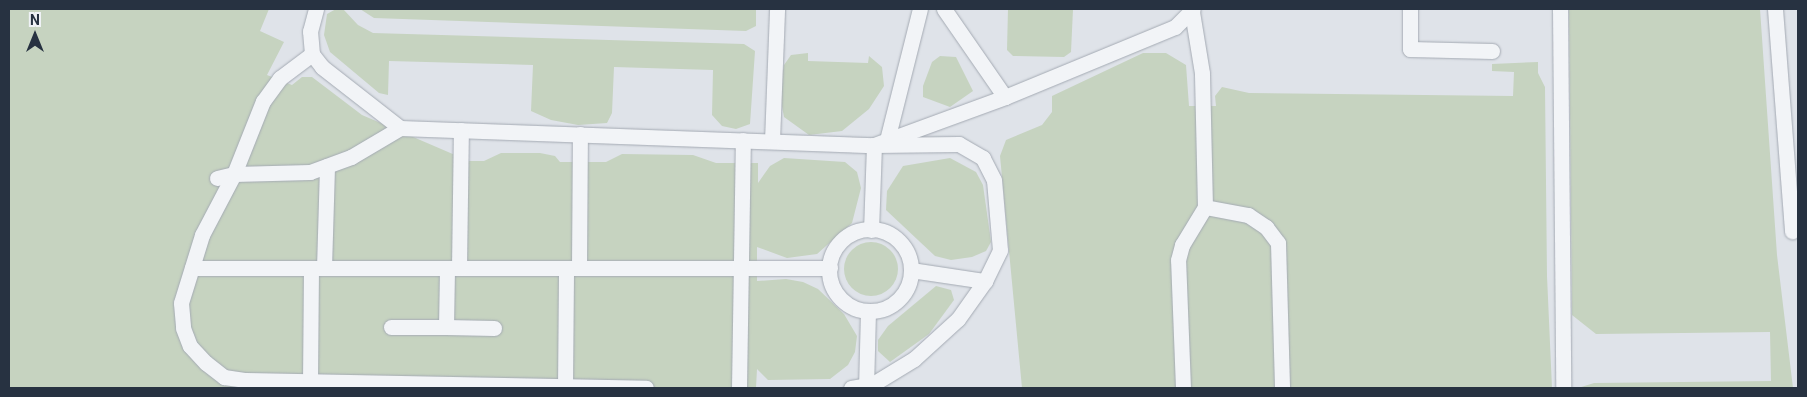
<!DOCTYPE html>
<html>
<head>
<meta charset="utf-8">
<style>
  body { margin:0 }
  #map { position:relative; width:1807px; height:397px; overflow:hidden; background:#dfe3e9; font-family:Roboto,sans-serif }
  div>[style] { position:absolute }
  .green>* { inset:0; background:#c6d3c0 }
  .round { border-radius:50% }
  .roads { filter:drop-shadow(0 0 1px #a4aab3) drop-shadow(0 0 1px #a4aab3) }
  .service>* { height:15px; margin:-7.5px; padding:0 7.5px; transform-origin:7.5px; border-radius:7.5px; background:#f2f4f7 }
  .service>.ring { margin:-7.5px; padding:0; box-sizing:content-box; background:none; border:15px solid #f2f4f7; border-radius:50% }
  span { translate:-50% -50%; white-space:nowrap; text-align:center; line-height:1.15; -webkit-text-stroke:4px #eff2f6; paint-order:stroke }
  .frame { position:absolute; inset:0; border:10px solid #273241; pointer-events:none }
  .north { position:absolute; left:10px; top:10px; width:50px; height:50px; -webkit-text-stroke:4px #eff2f6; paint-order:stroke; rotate:0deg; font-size:14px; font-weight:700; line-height:20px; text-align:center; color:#273241 }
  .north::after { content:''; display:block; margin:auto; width:18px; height:22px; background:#273241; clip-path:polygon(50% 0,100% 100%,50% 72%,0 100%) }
</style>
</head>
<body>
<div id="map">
  <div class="green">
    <i style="clip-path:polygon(9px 9px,269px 9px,260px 31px,284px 42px,267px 75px,292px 85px,302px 77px,312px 77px,362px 115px,469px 161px,484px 161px,501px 153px,540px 153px,555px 156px,560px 162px,606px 162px,622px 154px,693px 155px,716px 163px,758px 163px,758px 183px,770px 166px,784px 158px,845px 162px,857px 172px,861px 188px,852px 223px,817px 254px,787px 258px,757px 247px,757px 281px,786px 279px,803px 282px,818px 289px,844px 314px,857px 336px,855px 352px,848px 365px,830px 379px,768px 380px,757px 369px,756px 388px,9px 388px)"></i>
    <i style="clip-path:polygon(336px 9px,343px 9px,358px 25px,373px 33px,744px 44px,755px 51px,750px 124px,736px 129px,722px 126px,712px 115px,713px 70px,614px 67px,612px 113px,607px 123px,578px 125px,551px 120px,531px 111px,533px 65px,389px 61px,388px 95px,379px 93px,330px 52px,324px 35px,327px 14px)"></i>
    <i style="clip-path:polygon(360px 9px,756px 9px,756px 26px,746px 31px,374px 18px)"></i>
    <i style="clip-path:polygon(1008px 9px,1073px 9px,1071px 52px,1064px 57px,1013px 56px,1007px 50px)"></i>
    <i style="clip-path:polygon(1569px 9px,1760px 9px,1777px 255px,1793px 388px,1578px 388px,1594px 383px,1771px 381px,1770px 332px,1596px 334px,1572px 315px)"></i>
    <i style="clip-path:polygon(808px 53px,808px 61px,868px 63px,869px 56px,882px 67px,884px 86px,869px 109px,842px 131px,809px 135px,784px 117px,779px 91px,784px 65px,791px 55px)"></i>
    <i style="clip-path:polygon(1143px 53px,1166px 53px,1186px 65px,1189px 106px,1216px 106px,1215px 96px,1222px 87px,1249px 93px,1513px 96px,1514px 72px,1492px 71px,1492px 64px,1538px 62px,1538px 73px,1545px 87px,1547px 276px,1552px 388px,1022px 388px,1000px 156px,1006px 140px,1042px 125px,1052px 112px,1052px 96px)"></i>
    <i style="clip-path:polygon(940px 56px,956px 57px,973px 91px,950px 107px,923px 97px,923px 86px,932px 62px)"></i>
    <i style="clip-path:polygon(950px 158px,976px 172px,983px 185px,991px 242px,986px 251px,972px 257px,951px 260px,935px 256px,886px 210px,887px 191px,903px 166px)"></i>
    <i class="round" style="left:844px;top:242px;width:54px;height:54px"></i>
    <i style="clip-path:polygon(936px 286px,951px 290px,954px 300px,929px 334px,890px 362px,878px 351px,878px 340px,888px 326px)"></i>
  </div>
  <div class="roads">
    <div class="service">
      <i style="left:316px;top:9px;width:23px;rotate:105deg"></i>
      <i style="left:310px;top:31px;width:23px;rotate:85deg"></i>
      <i style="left:312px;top:54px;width:16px;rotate:52deg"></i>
      <i style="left:322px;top:67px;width:99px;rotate:38deg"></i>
      <i style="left:400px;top:128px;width:474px;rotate:2.1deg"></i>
      <i style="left:874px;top:145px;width:140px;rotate:-20.1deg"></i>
      <i style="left:1005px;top:97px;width:184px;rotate:-22.4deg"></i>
      <i style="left:1175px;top:27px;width:25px;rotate:-45deg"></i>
      <i style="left:944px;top:9px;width:107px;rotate:55.3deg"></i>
      <i style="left:1410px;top:9px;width:40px;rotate:90deg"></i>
      <i style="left:1410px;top:49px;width:82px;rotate:1.4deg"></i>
      <i style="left:1560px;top:9px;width:379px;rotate:89.5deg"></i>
      <i style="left:1775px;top:9px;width:223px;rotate:85.6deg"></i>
      <i style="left:312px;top:54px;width:40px;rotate:143deg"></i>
      <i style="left:280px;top:78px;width:29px;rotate:126deg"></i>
      <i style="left:263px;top:101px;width:79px;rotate:111.7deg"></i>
      <i style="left:234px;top:174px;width:76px;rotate:-1.5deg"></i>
      <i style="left:310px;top:172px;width:44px;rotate:-20.1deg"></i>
      <i style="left:351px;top:157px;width:57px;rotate:-30.6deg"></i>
      <i style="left:887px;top:140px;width:135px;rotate:-75.9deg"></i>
      <i style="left:772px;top:141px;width:132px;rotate:-87.8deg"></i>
      <i style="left:217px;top:178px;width:17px;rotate:-13deg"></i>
      <i style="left:234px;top:174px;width:69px;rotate:117.7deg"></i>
      <i style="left:202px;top:235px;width:71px;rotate:107.2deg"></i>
      <i style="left:181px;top:303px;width:25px;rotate:85deg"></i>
      <i style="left:183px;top:328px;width:19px;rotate:69deg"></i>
      <i style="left:190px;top:346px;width:23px;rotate:47deg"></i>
      <i style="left:206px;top:363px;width:23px;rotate:38deg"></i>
      <i style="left:224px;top:377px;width:22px;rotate:8deg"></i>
      <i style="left:246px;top:380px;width:400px;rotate:1.1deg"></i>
      <i style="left:1205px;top:207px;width:44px;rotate:10.5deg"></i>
      <i style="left:1248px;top:215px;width:22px;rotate:34deg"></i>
      <i style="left:1266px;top:227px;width:20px;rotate:53deg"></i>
      <i style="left:1278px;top:243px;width:145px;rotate:88.4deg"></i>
      <i class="ring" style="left:829px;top:229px;width:67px;height:67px"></i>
      <i style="left:192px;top:268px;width:638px"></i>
      <i style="left:311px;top:268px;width:114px;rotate:90.5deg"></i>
      <i style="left:310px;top:382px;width:8px;rotate:30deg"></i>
      <i style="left:324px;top:268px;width:102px;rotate:-88.3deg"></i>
      <i style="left:459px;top:268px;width:138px;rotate:-89.2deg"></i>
      <i style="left:579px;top:268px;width:134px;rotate:-89.6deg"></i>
      <i style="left:911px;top:270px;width:75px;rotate:8.5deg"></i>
      <i style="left:391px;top:327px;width:55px"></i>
      <i style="left:446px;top:327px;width:59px;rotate:-89deg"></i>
      <i style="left:446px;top:327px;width:48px;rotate:1.2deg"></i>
      <i style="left:565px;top:388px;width:120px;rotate:-89.5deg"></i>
      <i style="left:739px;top:388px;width:248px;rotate:-89.1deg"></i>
      <i style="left:851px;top:388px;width:22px;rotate:-10deg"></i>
      <i style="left:873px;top:384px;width:48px;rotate:-31.4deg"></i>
      <i style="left:914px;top:359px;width:59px;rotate:-42.3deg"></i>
      <i style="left:958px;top:319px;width:47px;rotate:-54.6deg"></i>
      <i style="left:985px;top:281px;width:34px;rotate:-64deg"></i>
      <i style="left:1000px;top:250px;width:70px;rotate:-94.9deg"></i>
      <i style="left:994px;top:180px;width:25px;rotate:-117deg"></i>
      <i style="left:983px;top:158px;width:28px;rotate:-150deg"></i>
      <i style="left:959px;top:144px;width:85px;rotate:179.3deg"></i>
      <i style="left:874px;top:145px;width:85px;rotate:92deg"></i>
      <i style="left:866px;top:388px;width:77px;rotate:-88.5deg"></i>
      <i style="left:1183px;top:388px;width:128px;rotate:-92.2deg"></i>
      <i style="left:1178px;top:260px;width:16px;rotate:-75deg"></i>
      <i style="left:1182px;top:245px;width:44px;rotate:-58.8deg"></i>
      <i style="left:1205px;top:207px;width:134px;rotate:-91.3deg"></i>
      <i style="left:1202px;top:73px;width:62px;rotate:-99.3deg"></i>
    </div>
  </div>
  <div class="frame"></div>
  <div class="north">N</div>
</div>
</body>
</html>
